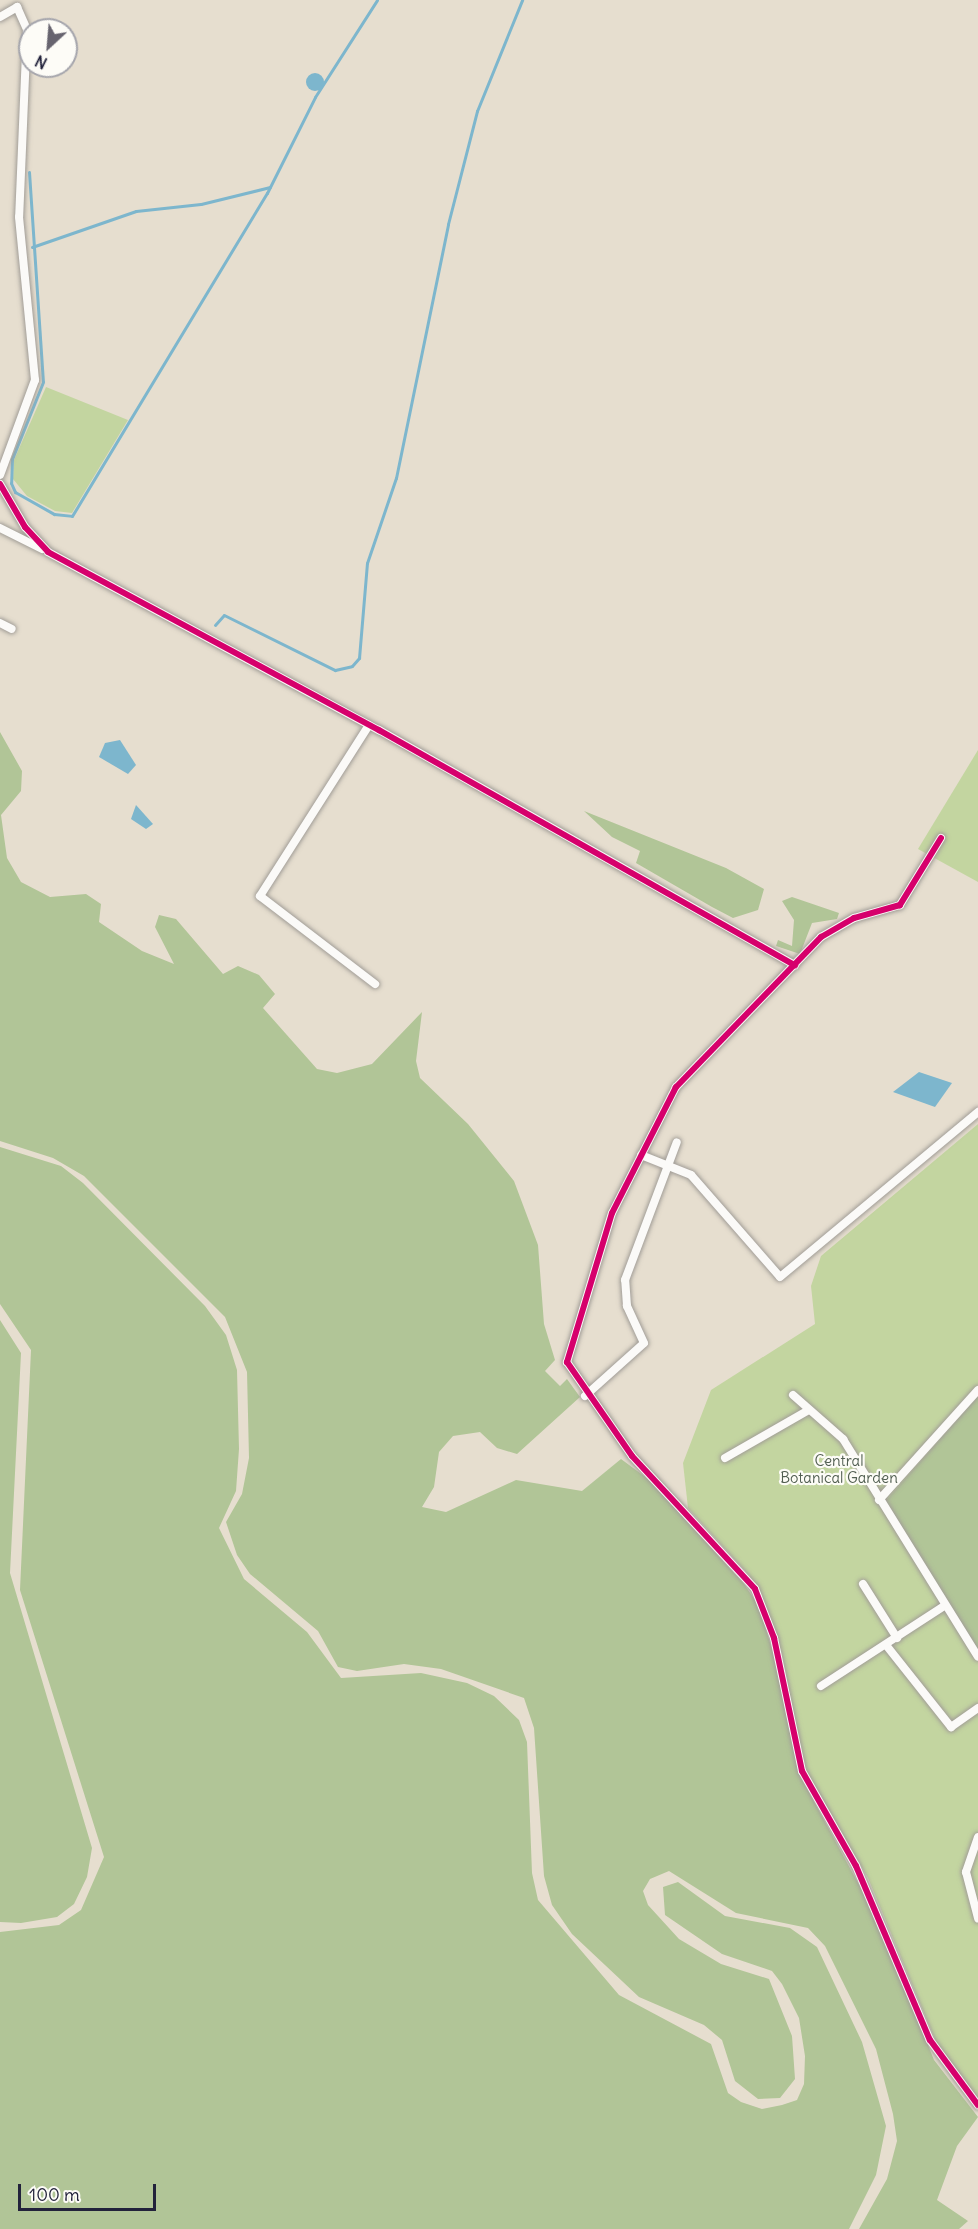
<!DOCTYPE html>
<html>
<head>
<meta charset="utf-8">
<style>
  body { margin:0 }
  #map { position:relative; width:978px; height:2229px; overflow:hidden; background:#e6decf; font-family:Delius,sans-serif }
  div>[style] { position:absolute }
  .green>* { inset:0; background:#c3d5a0 }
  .forest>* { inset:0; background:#b1c597 }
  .water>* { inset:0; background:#7db6cd }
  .round { border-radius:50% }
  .stream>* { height:3px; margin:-1.5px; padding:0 1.5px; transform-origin:1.5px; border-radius:1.5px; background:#7db6cd }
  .roads { filter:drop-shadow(0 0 2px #a19d97) drop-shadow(0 0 2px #a19d97) }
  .minor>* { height:8px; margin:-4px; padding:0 4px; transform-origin:4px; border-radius:4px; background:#fbfaf8 }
  .cycleway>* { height:6px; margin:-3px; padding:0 3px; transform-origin:3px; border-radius:3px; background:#d6006c }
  span { translate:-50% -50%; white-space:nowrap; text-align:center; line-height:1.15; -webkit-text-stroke:4.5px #fdfcf7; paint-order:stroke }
  .park-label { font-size:15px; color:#515e51 }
  .north { position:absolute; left:18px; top:18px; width:60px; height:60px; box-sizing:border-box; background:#fdfcf7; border:2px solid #a5a5ac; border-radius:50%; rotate:206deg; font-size:16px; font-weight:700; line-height:24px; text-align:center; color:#22223b }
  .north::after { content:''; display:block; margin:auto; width:21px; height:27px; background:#67646f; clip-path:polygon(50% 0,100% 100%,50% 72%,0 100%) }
  .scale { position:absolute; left:18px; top:2184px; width:138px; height:27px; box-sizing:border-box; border:3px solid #22223b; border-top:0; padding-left:8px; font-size:18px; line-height:21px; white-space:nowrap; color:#22223b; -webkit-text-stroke:4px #fdfcf7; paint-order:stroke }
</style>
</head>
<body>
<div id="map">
  <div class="green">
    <i style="clip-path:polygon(46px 387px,128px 420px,72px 513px,55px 511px,27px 496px,13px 479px,14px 460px)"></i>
    <i style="clip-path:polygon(978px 750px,978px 882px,918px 849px)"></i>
    <i style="clip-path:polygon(978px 1124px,978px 2098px,940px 2051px,868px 1878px,804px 1767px,782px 1654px,766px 1608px,749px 1575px,688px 1508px,683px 1463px,711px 1390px,815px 1324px,811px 1286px,821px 1256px)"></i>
  </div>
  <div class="forest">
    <i style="clip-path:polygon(0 732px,22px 771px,21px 791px,1px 815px,7px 858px,21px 882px,50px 897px,86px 894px,101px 904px,99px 922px,142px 951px,174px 964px,155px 927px,159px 915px,176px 919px,223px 974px,238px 966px,259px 975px,275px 994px,263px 1008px,317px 1069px,337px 1073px,372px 1064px,422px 1012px,416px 1061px,420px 1078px,468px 1124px,514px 1181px,538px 1245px,544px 1324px,555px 1360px,545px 1371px,560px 1386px,567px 1379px,580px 1397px,517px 1454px,497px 1448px,480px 1432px,453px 1436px,439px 1452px,434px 1487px,422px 1507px,446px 1512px,516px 1480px,582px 1491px,621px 1459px,648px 1479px,744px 1584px,759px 1606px,773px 1653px,799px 1774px,877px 1918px,934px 2060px,978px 2117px,957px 2146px,937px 2200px,968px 2221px,959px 2229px,859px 2229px,887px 2179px,897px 2141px,893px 2114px,876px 2049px,825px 1946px,808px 1928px,736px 1913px,669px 1871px,650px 1879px,643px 1891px,648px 1905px,679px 1939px,721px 1964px,769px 1979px,792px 2036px,795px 2079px,780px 2098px,758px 2099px,735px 2081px,722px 2040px,704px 2025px,639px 1997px,572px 1934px,552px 1905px,544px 1876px,534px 1728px,524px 1698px,441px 1669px,404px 1664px,357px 1671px,338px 1667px,318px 1631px,250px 1574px,237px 1555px,226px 1522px,242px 1494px,249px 1458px,247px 1372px,225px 1317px,84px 1176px,53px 1158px,0 1141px)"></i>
    <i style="clip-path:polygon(584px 811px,726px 868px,764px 889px,758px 910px,733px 918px,712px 907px,636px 863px,640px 851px,612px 837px)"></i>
    <i style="clip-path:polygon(792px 897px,839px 913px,837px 919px,812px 923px,800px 954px,776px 946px,778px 940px,792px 946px,794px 920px,782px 901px)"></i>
    <i style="clip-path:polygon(0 1147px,61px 1166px,83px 1183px,205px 1306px,226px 1335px,237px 1370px,239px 1449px,236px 1491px,219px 1528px,244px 1579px,307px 1632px,341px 1678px,421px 1673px,467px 1683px,494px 1696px,519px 1720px,527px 1742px,532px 1873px,538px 1900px,619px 1995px,711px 2044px,728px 2093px,741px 2102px,762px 2109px,782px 2105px,797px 2100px,804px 2084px,805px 2056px,799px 2018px,782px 1984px,772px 1971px,722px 1954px,665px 1915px,663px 1887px,678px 1882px,725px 1916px,790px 1928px,817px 1947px,862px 2042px,886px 2126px,876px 2175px,849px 2229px,0 2229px,0 1932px,59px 1925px,81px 1910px,104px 1857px,20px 1590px,31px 1350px,0 1304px)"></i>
    <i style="clip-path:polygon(0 1320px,21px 1353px,10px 1573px,92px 1848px,87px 1877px,74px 1904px,57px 1917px,21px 1923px,0 1922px)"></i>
    <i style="clip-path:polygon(978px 1396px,978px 1651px,885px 1502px)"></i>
  </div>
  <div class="water">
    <i class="round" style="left:306px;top:73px;width:18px;height:18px"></i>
    <i style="clip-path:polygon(120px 740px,136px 765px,128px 774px,99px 757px,105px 743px)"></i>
    <i style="clip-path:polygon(136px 805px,153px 824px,146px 829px,131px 819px)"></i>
    <i style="clip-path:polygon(919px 1072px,952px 1083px,935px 1107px,893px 1092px)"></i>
  </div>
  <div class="stream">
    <i style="left:29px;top:172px;width:210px;rotate:86.2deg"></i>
    <i style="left:43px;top:382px;width:83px;rotate:111.9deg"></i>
    <i style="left:12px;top:459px;width:24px;rotate:92deg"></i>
    <i style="left:11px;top:483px;width:10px;rotate:66deg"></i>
    <i style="left:15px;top:492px;width:45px;rotate:29.4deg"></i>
    <i style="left:54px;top:514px;width:18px;rotate:6deg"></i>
    <i style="left:72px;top:516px;width:377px;rotate:-58.9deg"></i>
    <i style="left:267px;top:193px;width:107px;rotate:-63.4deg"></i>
    <i style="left:315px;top:97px;width:115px;rotate:-57.4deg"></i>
    <i style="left:32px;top:247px;width:110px;rotate:-19.1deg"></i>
    <i style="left:136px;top:211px;width:65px;rotate:-6.1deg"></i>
    <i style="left:201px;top:204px;width:71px;rotate:-13.8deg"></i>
    <i style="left:215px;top:625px;width:13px;rotate:-48deg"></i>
    <i style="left:224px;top:615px;width:124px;rotate:26.4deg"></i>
    <i style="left:335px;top:670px;width:17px;rotate:-13deg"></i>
    <i style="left:352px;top:666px;width:11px;rotate:-49deg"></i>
    <i style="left:359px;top:658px;width:95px;rotate:-85.2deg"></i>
    <i style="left:367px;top:563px;width:90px;rotate:-71.2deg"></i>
    <i style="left:396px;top:478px;width:259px;rotate:-78.4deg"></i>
    <i style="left:448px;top:224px;width:117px;rotate:-75.6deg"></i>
    <i style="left:477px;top:111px;width:120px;rotate:-67.9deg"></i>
  </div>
  <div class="roads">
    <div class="minor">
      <i style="left:0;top:17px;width:20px;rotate:-30deg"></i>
      <i style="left:17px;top:7px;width:24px;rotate:66deg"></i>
      <i style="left:27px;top:29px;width:188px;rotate:92.4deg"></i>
      <i style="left:19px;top:217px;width:164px;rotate:84.4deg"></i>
      <i style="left:35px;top:380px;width:101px;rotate:110.2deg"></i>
      <i style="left:0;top:484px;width:50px;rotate:59.8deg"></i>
      <i style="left:25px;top:527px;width:34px;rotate:47deg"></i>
      <i style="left:48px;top:552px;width:376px;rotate:28.3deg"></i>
      <i style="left:379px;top:730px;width:478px;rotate:29.5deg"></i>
      <i style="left:0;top:528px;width:47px;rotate:26.6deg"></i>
      <i style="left:0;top:623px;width:13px;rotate:27deg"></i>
      <i style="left:369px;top:725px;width:203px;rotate:122.5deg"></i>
      <i style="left:260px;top:896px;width:145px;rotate:37.4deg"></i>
      <i style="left:941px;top:838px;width:79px;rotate:121.5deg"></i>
      <i style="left:900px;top:905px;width:48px;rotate:164.2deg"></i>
      <i style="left:854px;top:918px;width:38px;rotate:150deg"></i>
      <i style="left:821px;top:937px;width:209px;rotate:134deg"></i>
      <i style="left:676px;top:1087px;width:141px;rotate:116.9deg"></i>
      <i style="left:612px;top:1213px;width:156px;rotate:106.8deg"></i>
      <i style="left:567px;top:1362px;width:114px;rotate:55.3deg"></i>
      <i style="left:632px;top:1456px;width:181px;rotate:47.2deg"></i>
      <i style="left:755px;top:1589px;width:53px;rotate:68.8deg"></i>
      <i style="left:774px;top:1638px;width:136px;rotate:78.1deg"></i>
      <i style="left:802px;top:1771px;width:109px;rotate:60.4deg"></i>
      <i style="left:856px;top:1866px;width:189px;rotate:67deg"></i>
      <i style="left:930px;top:2040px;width:81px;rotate:53.6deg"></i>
      <i style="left:641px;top:1155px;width:54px;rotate:21.8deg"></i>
      <i style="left:691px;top:1175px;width:135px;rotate:48.9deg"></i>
      <i style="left:780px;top:1277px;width:258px;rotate:-39.8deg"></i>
      <i style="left:793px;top:1395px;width:67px;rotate:41.3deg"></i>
      <i style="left:843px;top:1439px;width:256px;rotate:58.2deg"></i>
      <i style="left:585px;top:1396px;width:79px;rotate:-41.9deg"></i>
      <i style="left:644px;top:1343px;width:41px;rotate:-114.7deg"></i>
      <i style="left:627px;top:1306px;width:26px;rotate:-94deg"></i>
      <i style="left:625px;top:1280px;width:147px;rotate:-69.4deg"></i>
      <i style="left:725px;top:1458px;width:95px;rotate:-29.8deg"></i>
      <i style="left:879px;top:1500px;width:148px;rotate:-48deg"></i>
      <i style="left:863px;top:1584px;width:64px;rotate:57.8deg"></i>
      <i style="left:886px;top:1645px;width:105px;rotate:51.6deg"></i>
      <i style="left:951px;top:1727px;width:33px;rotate:-35deg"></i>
      <i style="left:821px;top:1686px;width:147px;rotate:-33deg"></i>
      <i style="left:978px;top:1837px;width:37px;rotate:109deg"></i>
      <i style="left:966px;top:1872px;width:48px;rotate:75.4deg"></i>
    </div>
  </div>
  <div class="cycleway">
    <i style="left:0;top:484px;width:50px;rotate:59.8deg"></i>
    <i style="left:25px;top:527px;width:34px;rotate:47deg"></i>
    <i style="left:48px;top:552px;width:376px;rotate:28.3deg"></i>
    <i style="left:379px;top:730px;width:478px;rotate:29.5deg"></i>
    <i style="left:941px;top:838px;width:79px;rotate:121.5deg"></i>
    <i style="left:900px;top:905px;width:48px;rotate:164.2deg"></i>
    <i style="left:854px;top:918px;width:38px;rotate:150deg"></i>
    <i style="left:821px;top:937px;width:209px;rotate:134deg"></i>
    <i style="left:676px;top:1087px;width:141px;rotate:116.9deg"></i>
    <i style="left:612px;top:1213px;width:156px;rotate:106.8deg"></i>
    <i style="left:567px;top:1362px;width:114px;rotate:55.3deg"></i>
    <i style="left:632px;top:1456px;width:181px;rotate:47.2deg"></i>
    <i style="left:755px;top:1589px;width:53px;rotate:68.8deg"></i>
    <i style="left:774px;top:1638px;width:136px;rotate:78.1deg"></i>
    <i style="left:802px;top:1771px;width:109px;rotate:60.4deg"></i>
    <i style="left:856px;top:1866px;width:189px;rotate:67deg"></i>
    <i style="left:930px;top:2040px;width:81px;rotate:53.6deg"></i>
  </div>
  <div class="park-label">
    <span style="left:839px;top:1469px">Central<br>Botanical Garden</span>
  </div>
  <div class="north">N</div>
  <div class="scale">100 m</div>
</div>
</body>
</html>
